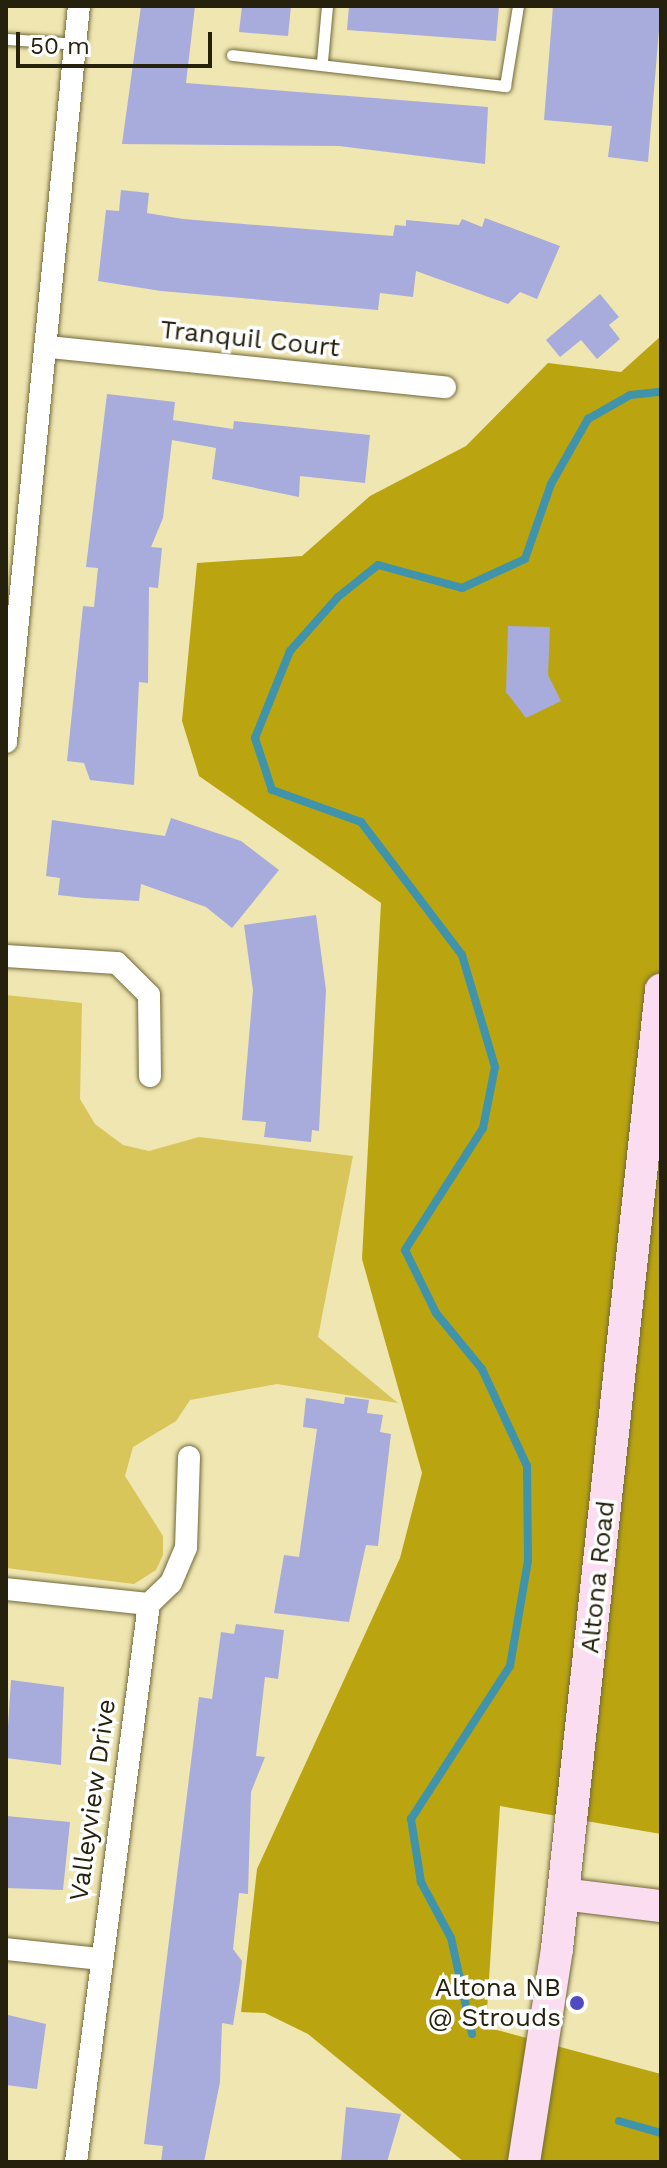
<!DOCTYPE html>
<html>
<head>
<meta charset="utf-8">
<style>
  body { margin:0 }
  #map { position:relative; width:667px; height:2168px; overflow:hidden; background:#efe6b2; font-family:"Work Sans",sans-serif }
  div>[style] { position:absolute }
  .green>* { inset:0; background:#d8c65a }
  .forest>* { inset:0; background:#baa510 }
  .stream>* { height:8px; margin:-4px; padding:0 4px; transform-origin:4px; border-radius:4px; background:#3f93ab }
  .building>* { inset:0; background:#a7acdc }
  .roads { filter:drop-shadow(0 0 2px #716938) drop-shadow(0 0 2px #716938) }
  .lane>* { height:11px; margin:-5.5px; padding:0 5.5px; transform-origin:5.5px; border-radius:5.5px; background:#fff }
  .street>* { height:22px; margin:-11px; padding:0 11px; transform-origin:11px; border-radius:11px; background:#fff }
  .secondary>* { height:32px; margin:-16px; padding:0 16px; transform-origin:16px; border-radius:16px; background:#faddf1 }
  .dots>* { width:22px; height:22px; translate:-50% -50%; box-sizing:border-box; border:4px solid #fff; border-radius:50% }
  span { translate:-50% -50%; white-space:nowrap; text-align:center; line-height:1.15; -webkit-text-stroke:7px #fff; paint-order:stroke }
  .street-label { font-size:26px; color:#25210d }
  .poi-label { font-size:26px; color:#25210d }
  .right { translate:-100% -50%; text-align:right }
  .frame { position:absolute; inset:0; border:8px solid #25210d; pointer-events:none }
  .scale { position:absolute; left:16px; top:32px; width:196px; height:36px; box-sizing:border-box; border:4px solid #25210d; border-top:0; padding-left:10px; font-size:24px; line-height:28px; white-space:nowrap; color:#25210d; -webkit-text-stroke:6px #fff; paint-order:stroke }
</style>
</head>
<body>
<div id="map">
  <div class="green">
    <i style="clip-path:polygon(6px 995px,82px 1003px,80px 1099px,95px 1124px,123px 1145px,149px 1151px,199px 1137px,353px 1156px,318px 1337px,398px 1403px,277px 1384px,190px 1400px,176px 1421px,133px 1447px,125px 1476px,163px 1536px,163px 1555px,156px 1570px,134px 1584px,6px 1568px)"></i>
  </div>
  <div class="forest">
    <i style="clip-path:polygon(661px 336px,661px 1834px,500px 1806px,486px 2027px,661px 2074px,661px 2162px,464px 2162px,308px 2034px,265px 2013px,241px 2012px,257px 1869px,400px 1558px,422px 1473px,362px 1259px,381px 903px,199px 776px,182px 721px,197px 563px,302px 556px,370px 496px,466px 446px,548px 363px,621px 372px)"></i>
  </div>
  <div class="stream">
    <i style="left:472px;top:2034px;width:98px;rotate:-102.3deg"></i>
    <i style="left:451px;top:1938px;width:64px;rotate:-118.2deg"></i>
    <i style="left:421px;top:1882px;width:64px;rotate:-99deg"></i>
    <i style="left:411px;top:1819px;width:182px;rotate:-57.1deg"></i>
    <i style="left:510px;top:1666px;width:107px;rotate:-80.3deg"></i>
    <i style="left:528px;top:1561px;width:95px;rotate:-90.6deg"></i>
    <i style="left:527px;top:1466px;width:107px;rotate:-114.9deg"></i>
    <i style="left:482px;top:1369px;width:72px;rotate:-129.4deg"></i>
    <i style="left:436px;top:1313px;width:70px;rotate:-116.2deg"></i>
    <i style="left:405px;top:1250px;width:145px;rotate:-57.4deg"></i>
    <i style="left:483px;top:1128px;width:62px;rotate:-78.9deg"></i>
    <i style="left:495px;top:1067px;width:117px;rotate:-106.4deg"></i>
    <i style="left:462px;top:955px;width:167px;rotate:-127.2deg"></i>
    <i style="left:361px;top:822px;width:95px;rotate:-160.2deg"></i>
    <i style="left:272px;top:790px;width:55px;rotate:-108.1deg"></i>
    <i style="left:255px;top:738px;width:94px;rotate:-68.1deg"></i>
    <i style="left:290px;top:651px;width:72px;rotate:-48.4deg"></i>
    <i style="left:338px;top:597px;width:51px;rotate:-38.7deg"></i>
    <i style="left:378px;top:565px;width:87px;rotate:15.3deg"></i>
    <i style="left:462px;top:588px;width:69px;rotate:-24.7deg"></i>
    <i style="left:525px;top:559px;width:79px;rotate:-70.9deg"></i>
    <i style="left:551px;top:484px;width:75px;rotate:-60.4deg"></i>
    <i style="left:588px;top:419px;width:48px;rotate:-29.7deg"></i>
    <i style="left:630px;top:395px;width:31px;rotate:-6deg"></i>
    <i style="left:619px;top:2121px;width:44px;rotate:15.9deg"></i>
  </div>
  <div class="building">
    <i style="clip-path:polygon(141px 6px,195px 6px,186px 83px,488px 107px,485px 164px,339px 146px,122px 144px)"></i>
    <i style="clip-path:polygon(242px 6px,291px 6px,288px 36px,239px 32px)"></i>
    <i style="clip-path:polygon(349px 6px,499px 6px,496px 41px,347px 30px)"></i>
    <i style="clip-path:polygon(553px 6px,661px 6px,648px 162px,608px 157px,612px 126px,544px 120px)"></i>
    <i style="clip-path:polygon(121px 190px,149px 193px,147px 213px,183px 219px,393px 236px,395px 225px,406px 226px,406px 220px,459px 225px,462px 219px,482px 227px,485px 218px,560px 246px,537px 299px,520px 292px,508px 304px,416px 271px,413px 297px,380px 293px,378px 310px,161px 291px,98px 281px,106px 210px,119px 211px)"></i>
    <i style="clip-path:polygon(600px 294px,619px 317px,609px 325px,620px 339px,597px 359px,581px 340px,560px 357px,546px 340px)"></i>
    <i style="clip-path:polygon(107px 394px,175px 402px,173px 420px,233px 429px,234px 421px,370px 435px,365px 483px,300px 476px,299px 497px,212px 479px,216px 448px,172px 440px,163px 518px,151px 547px,162px 548px,158px 588px,149px 587px,148px 683px,139px 682px,134px 785px,90px 780px,84px 763px,67px 761px,83px 606px,94px 607px,98px 568px,86px 567px)"></i>
    <i style="clip-path:polygon(508px 626px,550px 627px,548px 675px,561px 701px,526px 718px,506px 692px)"></i>
    <i style="clip-path:polygon(171px 818px,241px 841px,279px 870px,232px 928px,206px 907px,141px 884px,139px 901px,85px 898px,58px 895px,60px 878px,46px 876px,52px 820px,165px 836px)"></i>
    <i style="clip-path:polygon(316px 915px,326px 990px,319px 1131px,312px 1130px,311px 1142px,264px 1137px,266px 1122px,242px 1120px,253px 990px,244px 925px)"></i>
    <i style="clip-path:polygon(345px 1397px,369px 1400px,367px 1413px,383px 1415px,380px 1432px,391px 1434px,378px 1546px,366px 1545px,349px 1622px,274px 1613px,284px 1555px,299px 1557px,317px 1429px,303px 1427px,306px 1398px,344px 1404px)"></i>
    <i style="clip-path:polygon(236px 1624px,284px 1630px,278px 1679px,265px 1677px,256px 1756px,265px 1757px,251px 1792px,248px 1894px,239px 1893px,233px 1949px,242px 1961px,240px 1982px,233px 2025px,222px 2023px,220px 2082px,204px 2162px,161px 2162px,163px 2146px,144px 2144px,199px 1697px,212px 1699px,221px 1632px,234px 1634px)"></i>
    <i style="clip-path:polygon(11px 1680px,64px 1687px,61px 1765px,6px 1758px)"></i>
    <i style="clip-path:polygon(6px 1816px,70px 1822px,63px 1890px,6px 1888px)"></i>
    <i style="clip-path:polygon(8px 2015px,46px 2024px,37px 2089px,6px 2085px)"></i>
    <i style="clip-path:polygon(346px 2107px,401px 2114px,387px 2162px,341px 2162px)"></i>
  </div>
  <div class="roads">
    <div class="lane">
      <i style="left:6px;top:39px;width:69px;rotate:4.1deg"></i>
      <i style="left:232px;top:55px;width:275px;rotate:6.5deg"></i>
      <i style="left:505px;top:86px;width:81px;rotate:-80.8deg"></i>
      <i style="left:322px;top:61px;width:55px;rotate:-84.8deg"></i>
    </div>
    <div class="street">
      <i style="left:49px;top:347px;width:398px;rotate:5.8deg"></i>
      <i style="left:6px;top:742px;width:740px;rotate:-84.34deg"></i>
      <i style="left:6px;top:956px;width:111px;rotate:3.6deg"></i>
      <i style="left:117px;top:963px;width:45px;rotate:45deg"></i>
      <i style="left:149px;top:995px;width:81px;rotate:89.3deg"></i>
      <i style="left:6px;top:1589px;width:144px;rotate:6deg"></i>
      <i style="left:6px;top:1949px;width:94px;rotate:6.1deg"></i>
      <i style="left:76px;top:2162px;width:563px;rotate:-82.55deg"></i>
      <i style="left:149px;top:1604px;width:30px;rotate:-44deg"></i>
      <i style="left:171px;top:1583px;width:38px;rotate:-67deg"></i>
      <i style="left:186px;top:1548px;width:91px;rotate:-88.1deg"></i>
    </div>
    <div class="secondary">
      <i style="left:563px;top:1894px;width:99px;rotate:7deg"></i>
      <i style="left:524px;top:2162px;width:216px;rotate:-81.2deg"></i>
      <i style="left:557px;top:1949px;width:965px;rotate:-83.81deg"></i>
    </div>
  </div>
  <div class="dots">
    <i style="left:577px;top:2003px;background:#514bc2"></i>
  </div>
  <div class="street-label">
    <span style="left:250px;top:339px;rotate:6deg">Tranquil Court</span>
    <span style="left:598px;top:1577px;rotate:-84deg">Altona Road</span>
    <span style="left:93px;top:1800px;rotate:-82deg">Valleyview Drive</span>
  </div>
  <div class="poi-label">
    <span class="right" style="left:561px;top:2003px">Altona NB<br>@ Strouds</span>
  </div>
  <div class="frame"></div>
  <div class="scale">50 m</div>
</div>
</body>
</html>
